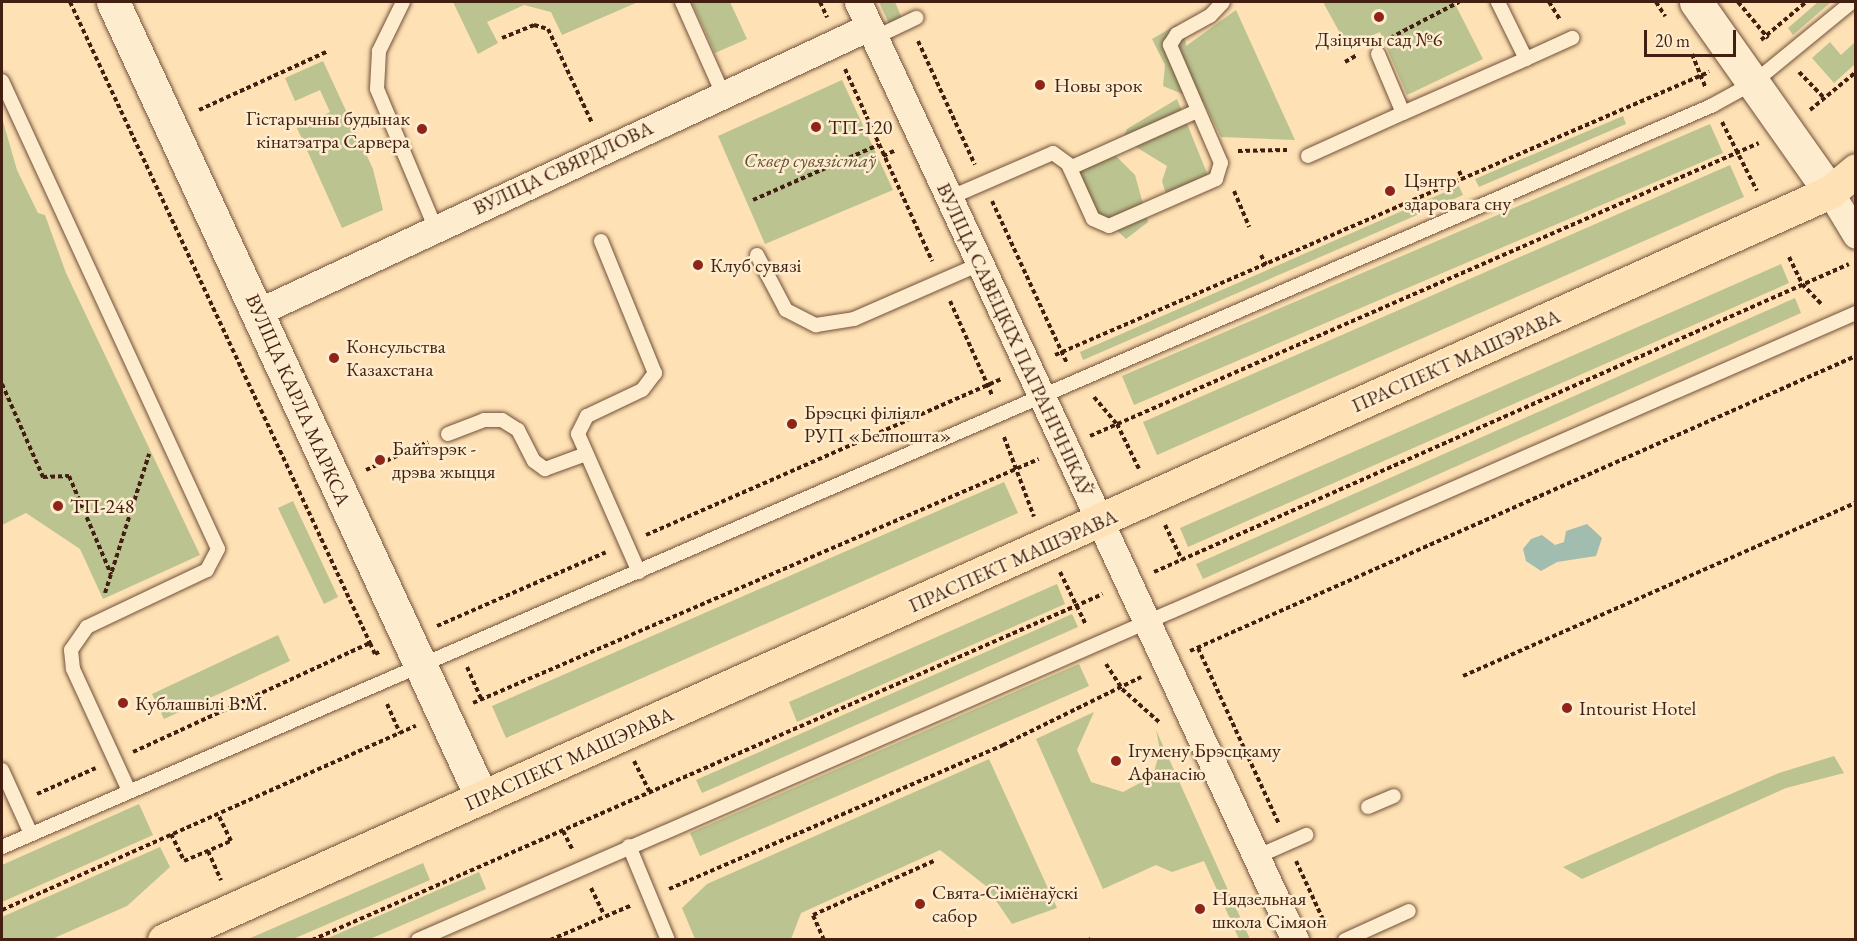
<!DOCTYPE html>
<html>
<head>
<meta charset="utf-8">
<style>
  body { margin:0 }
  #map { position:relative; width:1857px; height:941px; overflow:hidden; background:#fee1b4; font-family:"EB Garamond",serif }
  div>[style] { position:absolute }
  .green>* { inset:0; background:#bbc390 }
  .water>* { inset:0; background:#a0bdaf }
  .path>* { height:4px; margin-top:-2px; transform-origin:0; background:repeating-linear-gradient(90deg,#421f10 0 4.5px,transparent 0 7.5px) }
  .roads { filter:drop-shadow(0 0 2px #715039) drop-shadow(0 0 2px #715039) }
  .lane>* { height:14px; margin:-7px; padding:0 7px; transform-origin:7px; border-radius:7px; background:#feecce }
  .street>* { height:27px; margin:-13.5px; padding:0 13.5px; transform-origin:13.5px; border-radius:13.5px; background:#feecce }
  .secondary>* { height:33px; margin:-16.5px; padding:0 16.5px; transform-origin:16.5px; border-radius:16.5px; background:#feecce }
  .primary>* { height:33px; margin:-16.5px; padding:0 16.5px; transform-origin:16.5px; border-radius:16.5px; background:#fee1b4 }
  .dots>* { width:16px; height:16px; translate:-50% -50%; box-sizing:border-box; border:3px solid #feecce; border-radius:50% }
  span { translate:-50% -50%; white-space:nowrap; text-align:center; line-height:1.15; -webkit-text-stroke:5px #feecce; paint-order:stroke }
  .poi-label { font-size:20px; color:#421f10 }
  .left { translate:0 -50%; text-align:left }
  .right { translate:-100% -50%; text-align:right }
  .park-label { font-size:20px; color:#665036; font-style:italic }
  .street-label { font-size:20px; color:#421f10 }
  .frame { position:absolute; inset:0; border:3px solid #421f10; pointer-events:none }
  .scale { position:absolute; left:1644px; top:30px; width:92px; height:27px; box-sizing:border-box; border:3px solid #421f10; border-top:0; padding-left:8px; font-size:18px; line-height:21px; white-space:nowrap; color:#421f10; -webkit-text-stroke:4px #feecce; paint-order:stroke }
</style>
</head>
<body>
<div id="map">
  <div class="green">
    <i style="clip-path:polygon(453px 2px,638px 2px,562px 35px,551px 12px,524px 5px,487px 22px,498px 43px,478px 54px)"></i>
    <i style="clip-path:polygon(692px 2px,730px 2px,747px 39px,715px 53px)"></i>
    <i style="clip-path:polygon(879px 2px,895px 2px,903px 21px,890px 26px)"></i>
    <i style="clip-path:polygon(1323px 2px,1454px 2px,1483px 59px,1407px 95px,1380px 32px,1347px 46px)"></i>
    <i style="clip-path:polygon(1818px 2px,1831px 2px,1793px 35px,1788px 28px)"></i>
    <i style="clip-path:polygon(1236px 10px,1295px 140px,1221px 137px,1204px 103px,1163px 86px,1165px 65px,1152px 39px,1176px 25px,1184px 30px,1186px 46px)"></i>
    <i style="clip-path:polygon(1830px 42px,1841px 55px,1855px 42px,1855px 64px,1834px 83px,1812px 58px)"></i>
    <i style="clip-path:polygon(323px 61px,373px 169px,383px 210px,342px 228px,297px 128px,330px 112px,320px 90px,295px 101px,285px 78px)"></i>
    <i style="clip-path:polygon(842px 80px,893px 190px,765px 244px,718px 136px)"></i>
    <i style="clip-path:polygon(1177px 99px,1213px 188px,1166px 194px,1162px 181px,1167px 166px,1123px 139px,1127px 129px)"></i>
    <i style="clip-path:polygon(1623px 116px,1626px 124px,1479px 187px,1475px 179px)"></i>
    <i style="clip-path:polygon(2px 118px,17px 170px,38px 213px,45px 215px,66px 273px,200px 555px,103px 599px,80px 549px,26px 513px,2px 525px)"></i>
    <i style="clip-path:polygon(1710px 124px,1723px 153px,1134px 405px,1122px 376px)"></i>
    <i style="clip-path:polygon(1106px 146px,1135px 175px,1148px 222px,1126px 239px,1093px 208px,1072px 164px,1083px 153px)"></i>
    <i style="clip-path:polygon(1730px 165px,1744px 197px,1157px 455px,1143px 422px)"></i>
    <i style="clip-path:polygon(1459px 186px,1463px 195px,1083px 360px,1080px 352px)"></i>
    <i style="clip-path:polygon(1781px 264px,1789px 283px,1188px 547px,1180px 528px)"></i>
    <i style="clip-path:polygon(1795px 298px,1801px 313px,1203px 579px,1196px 564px)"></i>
    <i style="clip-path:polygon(1004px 482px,1018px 513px,506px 738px,492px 706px)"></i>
    <i style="clip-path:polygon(293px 501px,338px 597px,324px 604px,278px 508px)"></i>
    <i style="clip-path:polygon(1057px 584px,1065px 604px,797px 722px,789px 702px)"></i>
    <i style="clip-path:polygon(1072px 614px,1078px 627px,702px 793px,696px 780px)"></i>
    <i style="clip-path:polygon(278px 635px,290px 661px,164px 719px,152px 694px)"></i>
    <i style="clip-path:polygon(1079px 664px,1089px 686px,700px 856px,690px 833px)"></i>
    <i style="clip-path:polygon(1094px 712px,1077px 750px,1091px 782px,1123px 792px,1153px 776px,1160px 750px,1156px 730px,1250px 939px,1239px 939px,1204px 861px,1172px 872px,1156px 865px,1103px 889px,1036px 739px)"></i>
    <i style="clip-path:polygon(1834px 756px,1844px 773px,1786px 788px,1582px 879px,1563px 867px,1779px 773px)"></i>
    <i style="clip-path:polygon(989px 759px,1057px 908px,1012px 924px,986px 886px,940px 850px,801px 913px,791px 939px,695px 939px,682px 908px,707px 884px)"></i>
    <i style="clip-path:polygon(139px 804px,153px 835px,2px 902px,2px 865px)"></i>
    <i style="clip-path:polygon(160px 847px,170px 867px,127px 906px,52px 939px,2px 939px,2px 917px)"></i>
    <i style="clip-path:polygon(423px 863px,430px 880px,293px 939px,248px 939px)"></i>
    <i style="clip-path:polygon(479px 872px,486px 889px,370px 939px,326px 939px)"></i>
  </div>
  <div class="water">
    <i style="clip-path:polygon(1587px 524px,1602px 538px,1596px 556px,1557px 562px,1541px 571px,1526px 561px,1523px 549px,1531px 539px,1542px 535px,1555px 545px,1564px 542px,1566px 531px)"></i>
  </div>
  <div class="path">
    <i style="left:70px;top:2px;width:708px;rotate:64.92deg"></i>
    <i style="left:370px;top:643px;width:12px;rotate:66deg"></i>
    <i style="left:375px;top:654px;width:7px;rotate:-27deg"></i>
    <i style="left:820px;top:2px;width:17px;rotate:65deg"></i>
    <i style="left:1549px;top:2px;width:22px;rotate:58deg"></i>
    <i style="left:1656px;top:2px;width:17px;rotate:57deg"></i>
    <i style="left:1738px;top:2px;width:47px;rotate:50.2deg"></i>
    <i style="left:502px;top:38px;width:35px;rotate:-22deg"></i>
    <i style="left:534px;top:25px;width:15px;rotate:16deg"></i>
    <i style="left:548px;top:29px;width:104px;rotate:64.9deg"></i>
    <i style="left:1390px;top:38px;width:78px;rotate:-27.6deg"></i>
    <i style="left:1761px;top:40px;width:59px;rotate:-40.2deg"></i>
    <i style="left:918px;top:41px;width:136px;rotate:65.3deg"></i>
    <i style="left:1692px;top:54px;width:35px;rotate:68deg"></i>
    <i style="left:1345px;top:62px;width:14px;rotate:-30deg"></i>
    <i style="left:845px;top:69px;width:211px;rotate:65.6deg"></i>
    <i style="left:1799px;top:72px;width:36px;rotate:46deg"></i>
    <i style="left:199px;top:110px;width:140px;rotate:-24.5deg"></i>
    <i style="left:1810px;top:110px;width:60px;rotate:-39.6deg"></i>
    <i style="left:1722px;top:122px;width:77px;rotate:63.1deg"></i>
    <i style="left:1238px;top:151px;width:49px;rotate:-1.2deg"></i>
    <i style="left:883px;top:156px;width:14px;rotate:-25deg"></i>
    <i style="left:1459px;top:171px;width:10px;rotate:66deg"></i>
    <i style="left:1234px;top:191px;width:39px;rotate:67deg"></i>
    <i style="left:753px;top:200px;width:137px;rotate:-23.7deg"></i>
    <i style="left:992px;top:201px;width:179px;rotate:65.2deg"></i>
    <i style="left:1261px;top:255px;width:11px;rotate:63deg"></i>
    <i style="left:1789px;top:257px;width:30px;rotate:64deg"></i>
    <i style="left:1802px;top:284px;width:29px;rotate:46deg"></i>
    <i style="left:950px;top:301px;width:103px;rotate:65.9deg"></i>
    <i style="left:1055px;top:355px;width:713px;rotate:-23.4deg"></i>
    <i style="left:2px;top:384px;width:102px;rotate:66.2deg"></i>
    <i style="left:43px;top:477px;width:26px;rotate:-2deg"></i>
    <i style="left:69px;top:476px;width:107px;rotate:66.8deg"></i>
    <i style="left:1094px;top:397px;width:35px;rotate:50deg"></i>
    <i style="left:1117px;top:424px;width:50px;rotate:63.9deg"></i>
    <i style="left:1090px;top:436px;width:730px;rotate:-23.65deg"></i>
    <i style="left:1004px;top:437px;width:85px;rotate:69.4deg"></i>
    <i style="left:366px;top:470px;width:68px;rotate:-24.3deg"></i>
    <i style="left:1165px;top:525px;width:39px;rotate:64deg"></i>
    <i style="left:646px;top:535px;width:389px;rotate:-23.7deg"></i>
    <i style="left:1060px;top:572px;width:59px;rotate:63.9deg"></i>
    <i style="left:1154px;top:572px;width:760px;rotate:-23.9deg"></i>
    <i style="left:105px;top:593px;width:146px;rotate:-72.4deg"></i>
    <i style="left:437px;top:626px;width:184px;rotate:-23.6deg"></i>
    <i style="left:1198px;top:648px;width:194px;rotate:65.3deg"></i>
    <i style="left:1190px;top:651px;width:728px;rotate:-23.89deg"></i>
    <i style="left:1106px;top:664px;width:30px;rotate:57deg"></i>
    <i style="left:1122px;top:689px;width:50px;rotate:41.7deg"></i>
    <i style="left:467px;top:667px;width:36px;rotate:66deg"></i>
    <i style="left:1463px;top:676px;width:429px;rotate:-23.8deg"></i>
    <i style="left:473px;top:703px;width:616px;rotate:-23.32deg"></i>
    <i style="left:387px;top:704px;width:32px;rotate:66deg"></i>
    <i style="left:133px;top:752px;width:261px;rotate:-24.7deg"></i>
    <i style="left:634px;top:761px;width:36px;rotate:63deg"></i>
    <i style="left:37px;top:794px;width:64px;rotate:-23.8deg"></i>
    <i style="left:563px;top:831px;width:20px;rotate:63deg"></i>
    <i style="left:171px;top:834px;width:30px;rotate:64deg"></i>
    <i style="left:184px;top:861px;width:51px;rotate:-23.1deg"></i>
    <i style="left:231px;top:841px;width:30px;rotate:-116deg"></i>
    <i style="left:208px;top:851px;width:32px;rotate:66deg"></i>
    <i style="left:1296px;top:861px;width:74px;rotate:65.2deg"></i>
    <i style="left:591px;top:888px;width:30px;rotate:64deg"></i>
    <i style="left:669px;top:889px;width:364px;rotate:-23.3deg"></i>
    <i style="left:1003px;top:745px;width:154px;rotate:-26.2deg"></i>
    <i style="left:2px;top:910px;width:453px;rotate:-24deg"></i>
    <i style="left:312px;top:940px;width:863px;rotate:-23.63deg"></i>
    <i style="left:550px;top:940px;width:89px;rotate:-23.1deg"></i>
    <i style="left:824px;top:940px;width:27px;rotate:-114deg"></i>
    <i style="left:813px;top:915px;width:135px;rotate:-24.1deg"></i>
    <i style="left:996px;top:940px;width:3px"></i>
    <i style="left:1089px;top:940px;width:2px;rotate:-27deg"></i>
  </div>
  <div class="roads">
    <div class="lane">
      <i style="left:403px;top:2px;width:55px;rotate:116.1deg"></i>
      <i style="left:379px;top:51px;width:38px;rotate:93deg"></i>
      <i style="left:377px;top:89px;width:150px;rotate:67.2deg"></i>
      <i style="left:682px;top:2px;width:101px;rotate:66deg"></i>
      <i style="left:874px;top:38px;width:47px;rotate:-25.5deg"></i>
      <i style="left:1378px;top:54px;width:64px;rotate:67deg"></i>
      <i style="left:1403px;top:113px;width:134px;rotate:-23.7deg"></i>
      <i style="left:1526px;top:59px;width:64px;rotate:-116.2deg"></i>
      <i style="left:1526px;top:59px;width:51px;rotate:-24.5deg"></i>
      <i style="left:2px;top:81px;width:515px;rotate:65.22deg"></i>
      <i style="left:218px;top:549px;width:24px;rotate:118deg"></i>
      <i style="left:207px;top:570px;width:133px;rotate:154.6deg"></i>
      <i style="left:87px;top:627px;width:28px;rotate:125deg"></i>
      <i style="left:71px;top:650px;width:19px;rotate:84deg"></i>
      <i style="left:73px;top:669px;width:134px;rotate:65.3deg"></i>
      <i style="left:1308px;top:156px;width:104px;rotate:-24.4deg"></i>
      <i style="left:1070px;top:168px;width:139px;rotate:-24.2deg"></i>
      <i style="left:949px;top:198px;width:113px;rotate:-23.4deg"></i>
      <i style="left:1053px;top:153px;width:19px;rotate:36deg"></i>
      <i style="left:1068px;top:164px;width:60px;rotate:65.6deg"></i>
      <i style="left:1093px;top:219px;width:17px;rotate:24deg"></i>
      <i style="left:1109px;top:226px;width:117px;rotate:-23.7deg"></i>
      <i style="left:1216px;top:179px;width:17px;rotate:-73deg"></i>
      <i style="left:1221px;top:163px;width:129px;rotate:-113.4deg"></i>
      <i style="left:1170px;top:45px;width:13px;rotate:-58deg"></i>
      <i style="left:1177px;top:34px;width:38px;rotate:-29deg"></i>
      <i style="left:1210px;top:16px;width:19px;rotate:-47deg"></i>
      <i style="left:601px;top:241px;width:143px;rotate:67.8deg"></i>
      <i style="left:655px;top:373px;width:21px;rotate:127deg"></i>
      <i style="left:642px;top:390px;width:61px;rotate:154.7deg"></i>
      <i style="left:587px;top:416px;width:20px;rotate:117deg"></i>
      <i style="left:578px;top:434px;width:151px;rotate:66.2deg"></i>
      <i style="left:757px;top:255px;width:62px;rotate:62.2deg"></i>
      <i style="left:786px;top:310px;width:34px;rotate:27deg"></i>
      <i style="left:816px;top:325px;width:38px;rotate:-9deg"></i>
      <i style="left:854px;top:319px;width:137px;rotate:-23.6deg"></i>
      <i style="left:448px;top:434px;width:39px;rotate:-21deg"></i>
      <i style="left:484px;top:420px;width:18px"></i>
      <i style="left:502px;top:420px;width:19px;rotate:32deg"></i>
      <i style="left:518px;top:430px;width:35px;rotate:63deg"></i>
      <i style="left:534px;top:461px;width:14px;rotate:36deg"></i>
      <i style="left:545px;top:469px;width:44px;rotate:-20.1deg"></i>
      <i style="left:2px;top:770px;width:70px;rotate:65.6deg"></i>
      <i style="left:1368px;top:807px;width:28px;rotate:-23deg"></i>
      <i style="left:629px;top:846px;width:102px;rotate:67.5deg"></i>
      <i style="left:2px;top:847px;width:1865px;rotate:-23.44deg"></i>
      <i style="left:1713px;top:105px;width:46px;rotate:-28.8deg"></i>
      <i style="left:1753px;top:83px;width:128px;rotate:-39.3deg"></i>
      <i style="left:1256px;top:857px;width:55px;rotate:-23.7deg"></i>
      <i style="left:418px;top:940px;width:1569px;rotate:-23.56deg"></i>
      <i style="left:1345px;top:940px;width:70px;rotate:-24.4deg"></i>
    </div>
    <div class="street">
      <i style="left:858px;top:2px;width:1035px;rotate:65.02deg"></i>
      <i style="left:1830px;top:192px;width:50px;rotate:58.8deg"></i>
      <i style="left:258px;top:312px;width:674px;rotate:-25.01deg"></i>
    </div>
    <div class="secondary">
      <i style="left:113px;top:2px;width:877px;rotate:65.13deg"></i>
      <i style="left:1696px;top:2px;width:232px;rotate:54.8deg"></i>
    </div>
    <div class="primary">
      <i style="left:164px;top:940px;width:1826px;rotate:-24.18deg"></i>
      <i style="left:1830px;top:192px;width:34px;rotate:-40deg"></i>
    </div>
  </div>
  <div class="dots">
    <i style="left:1379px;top:17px;background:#8f2418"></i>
    <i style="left:1040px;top:85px;background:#8f2418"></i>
    <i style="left:816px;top:127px;background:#8f2418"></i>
    <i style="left:422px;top:129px;background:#8f2418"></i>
    <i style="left:1390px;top:191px;background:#8f2418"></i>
    <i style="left:698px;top:265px;background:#8f2418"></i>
    <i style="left:334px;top:358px;background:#8f2418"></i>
    <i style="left:792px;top:424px;background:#8f2418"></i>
    <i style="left:380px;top:460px;background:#8f2418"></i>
    <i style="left:58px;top:506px;background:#8f2418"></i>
    <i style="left:123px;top:703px;background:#8f2418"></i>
    <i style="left:1567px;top:708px;background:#8f2418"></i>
    <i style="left:1116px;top:761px;background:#8f2418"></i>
    <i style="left:920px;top:904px;background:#8f2418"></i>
    <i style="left:1200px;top:909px;background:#8f2418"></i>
  </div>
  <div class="poi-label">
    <span style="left:1379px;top:39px">Дзіцячы сад №6</span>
    <span class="left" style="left:1054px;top:85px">Новы зрок</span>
    <span class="right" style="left:410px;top:130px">Гістарычны будынак<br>кінатэатра Сарвера</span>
    <span class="left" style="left:828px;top:127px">ТП-120</span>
    <span class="left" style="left:1404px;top:192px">Цэнтр<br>здаровага сну</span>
    <span class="left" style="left:710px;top:265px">Клуб сувязі</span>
    <span class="left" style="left:346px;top:358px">Консульства<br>Казахстана</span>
    <span class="left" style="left:804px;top:424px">Брэсцкі філіял<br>РУП «Белпошта»</span>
    <span class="left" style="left:392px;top:460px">Байтэрэк -<br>дрэва жыцця</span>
    <span class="left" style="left:70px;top:506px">ТП-248</span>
    <span class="left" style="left:135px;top:703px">Кублашвілі В.М.</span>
    <span class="left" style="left:1579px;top:708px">Intourist Hotel</span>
    <span class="left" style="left:1128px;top:762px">Ігумену Брэсцкаму<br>Афанасію</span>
    <span class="left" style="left:932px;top:904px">Свята-Сіміёнаўскі<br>сабор</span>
    <span class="left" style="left:1212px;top:910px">Нядзельная<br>школа Сімяон</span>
  </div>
  <div class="park-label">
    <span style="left:810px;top:160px">Сквер сувязістаў</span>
  </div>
  <div class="street-label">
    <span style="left:563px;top:168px;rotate:-25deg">ВУЛІЦА СВЯРДЛОВА</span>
    <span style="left:1015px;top:340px;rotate:65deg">ВУЛІЦА САВЕЦКІХ ПАГРАНІЧНІКАЎ</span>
    <span style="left:1456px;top:361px;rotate:-24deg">ПРАСПЕКТ МАШЭРАВА</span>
    <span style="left:298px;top:400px;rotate:66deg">ВУЛІЦА КАРЛА МАРКСА</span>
    <span style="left:1013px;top:561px;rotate:-24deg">ПРАСПЕКТ МАШЭРАВА</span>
    <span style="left:569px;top:759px;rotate:-24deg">ПРАСПЕКТ МАШЭРАВА</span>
  </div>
  <div class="frame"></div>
  <div class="scale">20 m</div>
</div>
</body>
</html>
